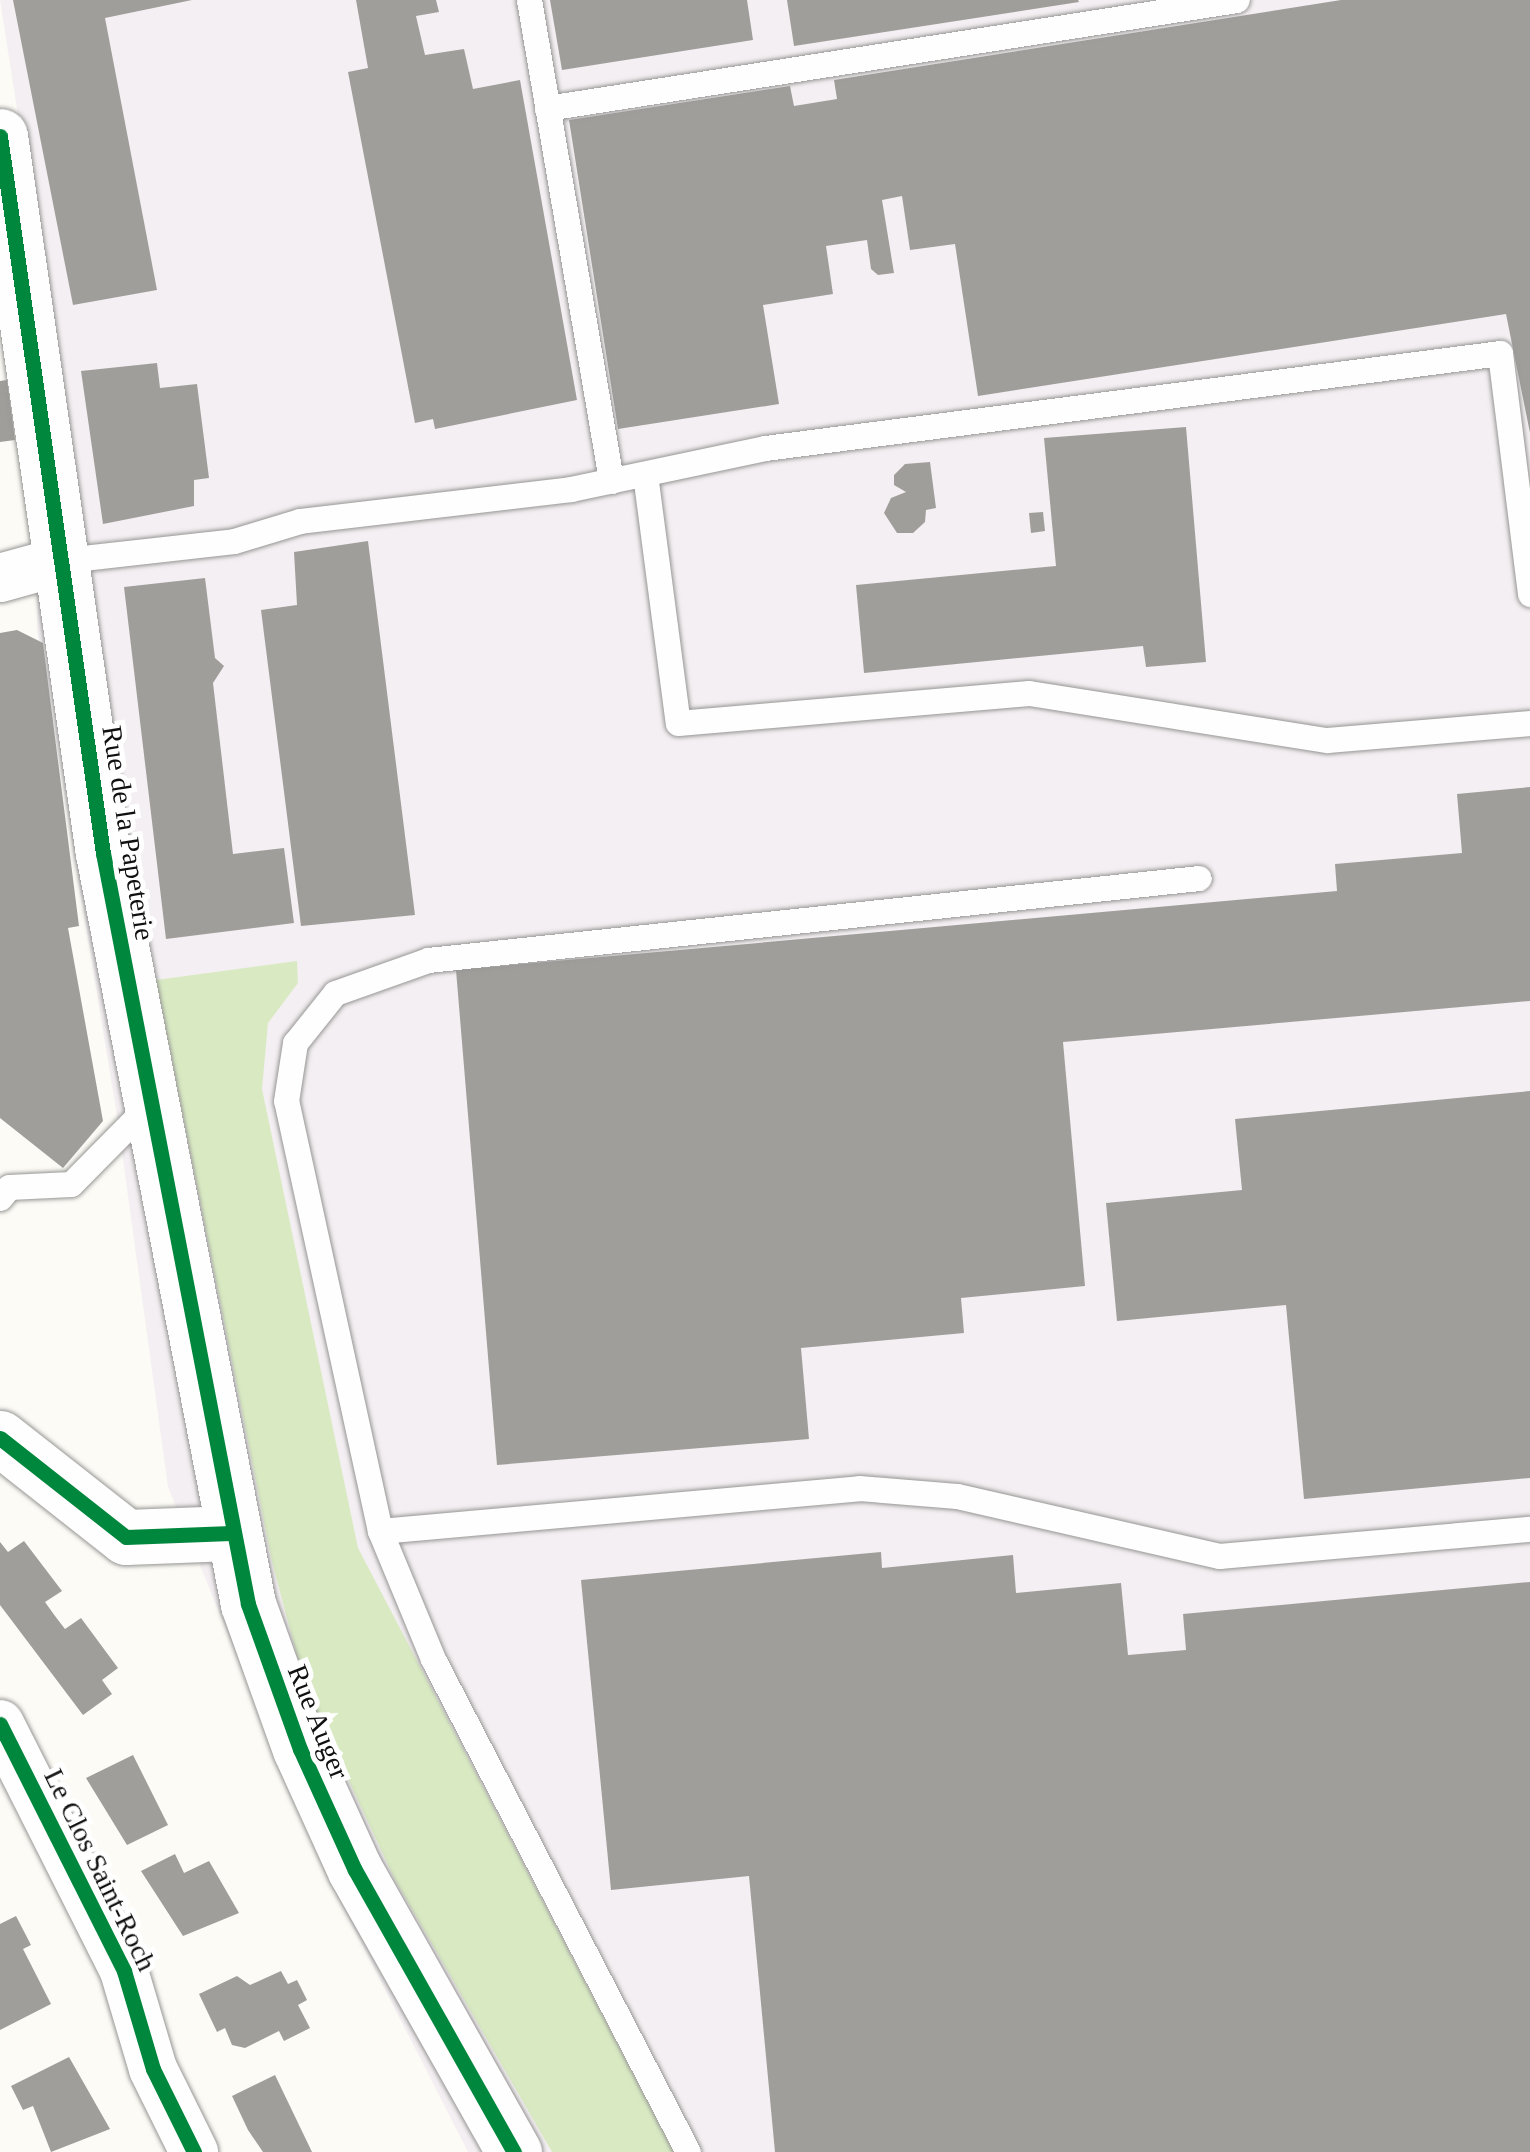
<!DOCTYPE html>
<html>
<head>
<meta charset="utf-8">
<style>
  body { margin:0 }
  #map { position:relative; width:1530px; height:2152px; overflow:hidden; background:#fcfbf6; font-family:"Times New Roman",serif }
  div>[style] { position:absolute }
  .industrial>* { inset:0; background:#f4eff2 }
  .forest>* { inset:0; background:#d9eac3 }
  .building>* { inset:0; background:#a09e9b }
  .roads { filter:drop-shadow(0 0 2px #969694) drop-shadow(0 0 2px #969694) }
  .service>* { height:25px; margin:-12.5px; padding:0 12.5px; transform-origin:12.5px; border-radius:12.5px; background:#fffefe }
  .minor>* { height:48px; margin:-24px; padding:0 24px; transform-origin:24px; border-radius:24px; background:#fffefe }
  .tertiary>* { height:55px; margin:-27.5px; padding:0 27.5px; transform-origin:27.5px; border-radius:27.5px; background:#fffefe }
  .cycleway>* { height:15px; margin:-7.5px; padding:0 7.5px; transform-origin:7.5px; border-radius:7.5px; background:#00873e }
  span { translate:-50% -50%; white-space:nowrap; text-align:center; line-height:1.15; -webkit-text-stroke:10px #fff; paint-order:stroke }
  .street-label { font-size:28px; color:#101010 }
</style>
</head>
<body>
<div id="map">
  <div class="industrial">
    <i style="clip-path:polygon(0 0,1530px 0,1530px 2152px,468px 2152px,324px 1870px,168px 1487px,117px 1116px,37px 629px,40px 256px)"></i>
  </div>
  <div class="forest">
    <i style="clip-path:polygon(297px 961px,298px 983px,268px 1023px,262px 1089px,358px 1548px,674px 2152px,552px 2152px,395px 1880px,306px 1689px,272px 1562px,156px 980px)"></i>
  </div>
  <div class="building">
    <i style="clip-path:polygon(13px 0,192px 0,105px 18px,157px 290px,73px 305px)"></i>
    <i style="clip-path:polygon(356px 0,436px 0,439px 12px,416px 16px,425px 55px,464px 49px,473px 89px,520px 80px,577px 400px,435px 429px,433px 419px,415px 423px,348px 72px,368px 68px)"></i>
    <i style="clip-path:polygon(550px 0,747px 0,753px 40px,562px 70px)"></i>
    <i style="clip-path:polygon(787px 0,1078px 0,1079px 2px,794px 46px)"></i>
    <i style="clip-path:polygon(1341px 0,1530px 0,1530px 433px,1506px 314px,978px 396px,955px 244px,910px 250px,902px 196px,882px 200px,894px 273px,878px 275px,871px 269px,867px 240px,826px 246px,833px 294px,763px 305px,779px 404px,618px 429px,569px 120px,790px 86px,794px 106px,837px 99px,834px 80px)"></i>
    <i style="clip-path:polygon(157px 363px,160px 388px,197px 384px,209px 478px,194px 480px,194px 506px,103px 524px,81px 371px)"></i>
    <i style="clip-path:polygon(7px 380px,15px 440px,0 442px,0 381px)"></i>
    <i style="clip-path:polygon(1186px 427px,1206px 662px,1146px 667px,1143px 646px,864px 673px,856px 585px,1056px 566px,1044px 438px)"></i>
    <i style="clip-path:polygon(930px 462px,936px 508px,926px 510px,925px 522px,913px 533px,897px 533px,884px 513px,891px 498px,906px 492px,894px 485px,894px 475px,905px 464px)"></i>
    <i style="clip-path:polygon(1043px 512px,1045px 531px,1031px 533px,1029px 513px)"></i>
    <i style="clip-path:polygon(368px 541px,415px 915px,301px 926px,261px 610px,297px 605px,294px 552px)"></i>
    <i style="clip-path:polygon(205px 578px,215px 658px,224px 666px,213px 683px,233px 854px,284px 848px,294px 923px,166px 939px,124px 587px)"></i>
    <i style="clip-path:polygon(17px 630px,43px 643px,79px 926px,68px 928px,103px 1121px,63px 1168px,0 1118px,0 633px)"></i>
    <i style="clip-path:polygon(1530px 787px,1530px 1001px,1063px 1042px,1085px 1286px,961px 1298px,964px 1333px,801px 1348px,809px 1439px,497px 1465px,456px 970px,1337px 891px,1335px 864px,1462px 853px,1457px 794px)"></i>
    <i style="clip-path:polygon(1530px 1091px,1530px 1478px,1304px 1499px,1286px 1305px,1117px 1321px,1106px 1203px,1242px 1190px,1235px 1119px)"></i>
    <i style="clip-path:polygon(24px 1541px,62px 1591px,45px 1602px,55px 1616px,65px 1629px,81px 1618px,118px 1668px,102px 1680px,112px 1694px,83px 1715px,0 1605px,0 1542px,8px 1552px)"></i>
    <i style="clip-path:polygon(881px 1552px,882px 1568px,1013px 1555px,1016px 1593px,1121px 1583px,1128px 1655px,1186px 1650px,1183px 1614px,1530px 1582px,1530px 2152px,775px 2152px,749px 1876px,611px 1890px,581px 1580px)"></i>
    <i style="clip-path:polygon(133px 1755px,168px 1825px,127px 1845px,86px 1778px)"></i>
    <i style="clip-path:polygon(175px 1854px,184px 1873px,209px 1861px,239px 1913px,183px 1936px,141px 1871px)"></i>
    <i style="clip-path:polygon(16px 1916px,31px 1945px,23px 1949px,51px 2004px,0 2030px,0 1924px)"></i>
    <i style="clip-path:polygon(281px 1971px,288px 1984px,297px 1980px,307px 2000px,298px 2005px,310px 2028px,284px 2041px,279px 2031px,245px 2048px,232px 2045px,225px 2028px,217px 2032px,199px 1994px,237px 1976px,250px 1985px)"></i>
    <i style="clip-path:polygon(69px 2057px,110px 2129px,51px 2152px,33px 2106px,23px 2110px,11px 2086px)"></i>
    <i style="clip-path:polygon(275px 2075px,312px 2152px,263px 2152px,248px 2130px,232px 2096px)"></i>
  </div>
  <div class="roads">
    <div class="service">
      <i style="left:529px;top:0;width:488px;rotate:80.3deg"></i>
      <i style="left:547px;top:108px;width:698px;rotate:-8.9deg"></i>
      <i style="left:645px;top:474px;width:251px;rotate:82.5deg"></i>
      <i style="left:678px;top:723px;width:352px;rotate:-4.9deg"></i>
      <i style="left:1029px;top:693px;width:302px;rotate:9deg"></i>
      <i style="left:1327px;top:740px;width:204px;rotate:-4.8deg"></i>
      <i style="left:65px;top:560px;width:170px;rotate:-6.4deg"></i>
      <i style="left:234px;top:541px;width:69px;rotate:-16.9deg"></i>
      <i style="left:300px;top:521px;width:273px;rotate:-6.7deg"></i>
      <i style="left:571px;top:489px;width:198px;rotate:-11.9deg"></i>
      <i style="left:765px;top:448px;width:741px;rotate:-7.36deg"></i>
      <i style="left:1500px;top:353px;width:243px;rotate:82.9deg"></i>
      <i style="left:0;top:1198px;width:14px;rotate:-51deg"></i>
      <i style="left:9px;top:1187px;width:62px;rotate:-2.8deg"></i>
      <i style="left:71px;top:1184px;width:110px;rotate:-45.4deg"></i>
      <i style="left:380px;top:1531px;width:481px;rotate:-5.1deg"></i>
      <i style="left:859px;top:1488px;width:98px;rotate:4.7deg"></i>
      <i style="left:957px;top:1496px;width:269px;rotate:12.9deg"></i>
      <i style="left:1219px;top:1556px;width:312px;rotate:-5deg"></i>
      <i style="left:688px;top:2152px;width:555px;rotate:-117.35deg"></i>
      <i style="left:433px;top:1659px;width:139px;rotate:-112.5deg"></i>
      <i style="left:380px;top:1531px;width:440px;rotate:-102.3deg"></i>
      <i style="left:286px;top:1101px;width:59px;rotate:-81.2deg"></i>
      <i style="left:295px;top:1043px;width:64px;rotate:-51.3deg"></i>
      <i style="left:335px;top:993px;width:99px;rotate:-19.5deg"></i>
      <i style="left:428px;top:960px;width:775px;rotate:-6.07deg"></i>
    </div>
    <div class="minor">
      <i style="left:0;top:578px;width:67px;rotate:-15.5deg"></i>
      <i style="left:0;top:1724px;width:276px;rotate:63.3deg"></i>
      <i style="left:124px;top:1971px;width:102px;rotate:73.5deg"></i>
      <i style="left:153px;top:2069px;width:93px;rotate:63.7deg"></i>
    </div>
    <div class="tertiary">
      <i style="left:0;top:136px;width:724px;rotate:81.83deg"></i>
      <i style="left:103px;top:853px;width:765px;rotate:79.07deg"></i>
      <i style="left:248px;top:1604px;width:154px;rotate:70.3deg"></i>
      <i style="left:300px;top:1749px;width:133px;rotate:65.6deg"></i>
      <i style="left:355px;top:1870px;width:324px;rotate:60.6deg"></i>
      <i style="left:0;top:1438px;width:160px;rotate:38.2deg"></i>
      <i style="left:126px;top:1537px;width:105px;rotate:-2.2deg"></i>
    </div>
  </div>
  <div class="cycleway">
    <i style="left:0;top:136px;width:724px;rotate:81.83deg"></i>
    <i style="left:103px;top:853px;width:765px;rotate:79.07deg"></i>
    <i style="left:248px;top:1604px;width:154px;rotate:70.3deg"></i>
    <i style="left:300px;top:1749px;width:133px;rotate:65.6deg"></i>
    <i style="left:355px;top:1870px;width:324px;rotate:60.6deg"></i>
    <i style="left:0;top:1438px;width:160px;rotate:38.2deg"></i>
    <i style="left:126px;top:1537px;width:105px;rotate:-2.2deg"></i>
    <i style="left:0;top:1724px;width:276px;rotate:63.3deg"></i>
    <i style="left:124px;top:1971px;width:102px;rotate:73.5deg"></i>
    <i style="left:153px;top:2069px;width:93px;rotate:63.7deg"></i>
  </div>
  <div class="street-label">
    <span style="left:128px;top:833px;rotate:81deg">Rue de la Papeterie</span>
    <span style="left:318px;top:1722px;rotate:68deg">Rue Auger</span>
    <span style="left:100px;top:1870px;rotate:64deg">Le Clos Saint-Roch</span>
  </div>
</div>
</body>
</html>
